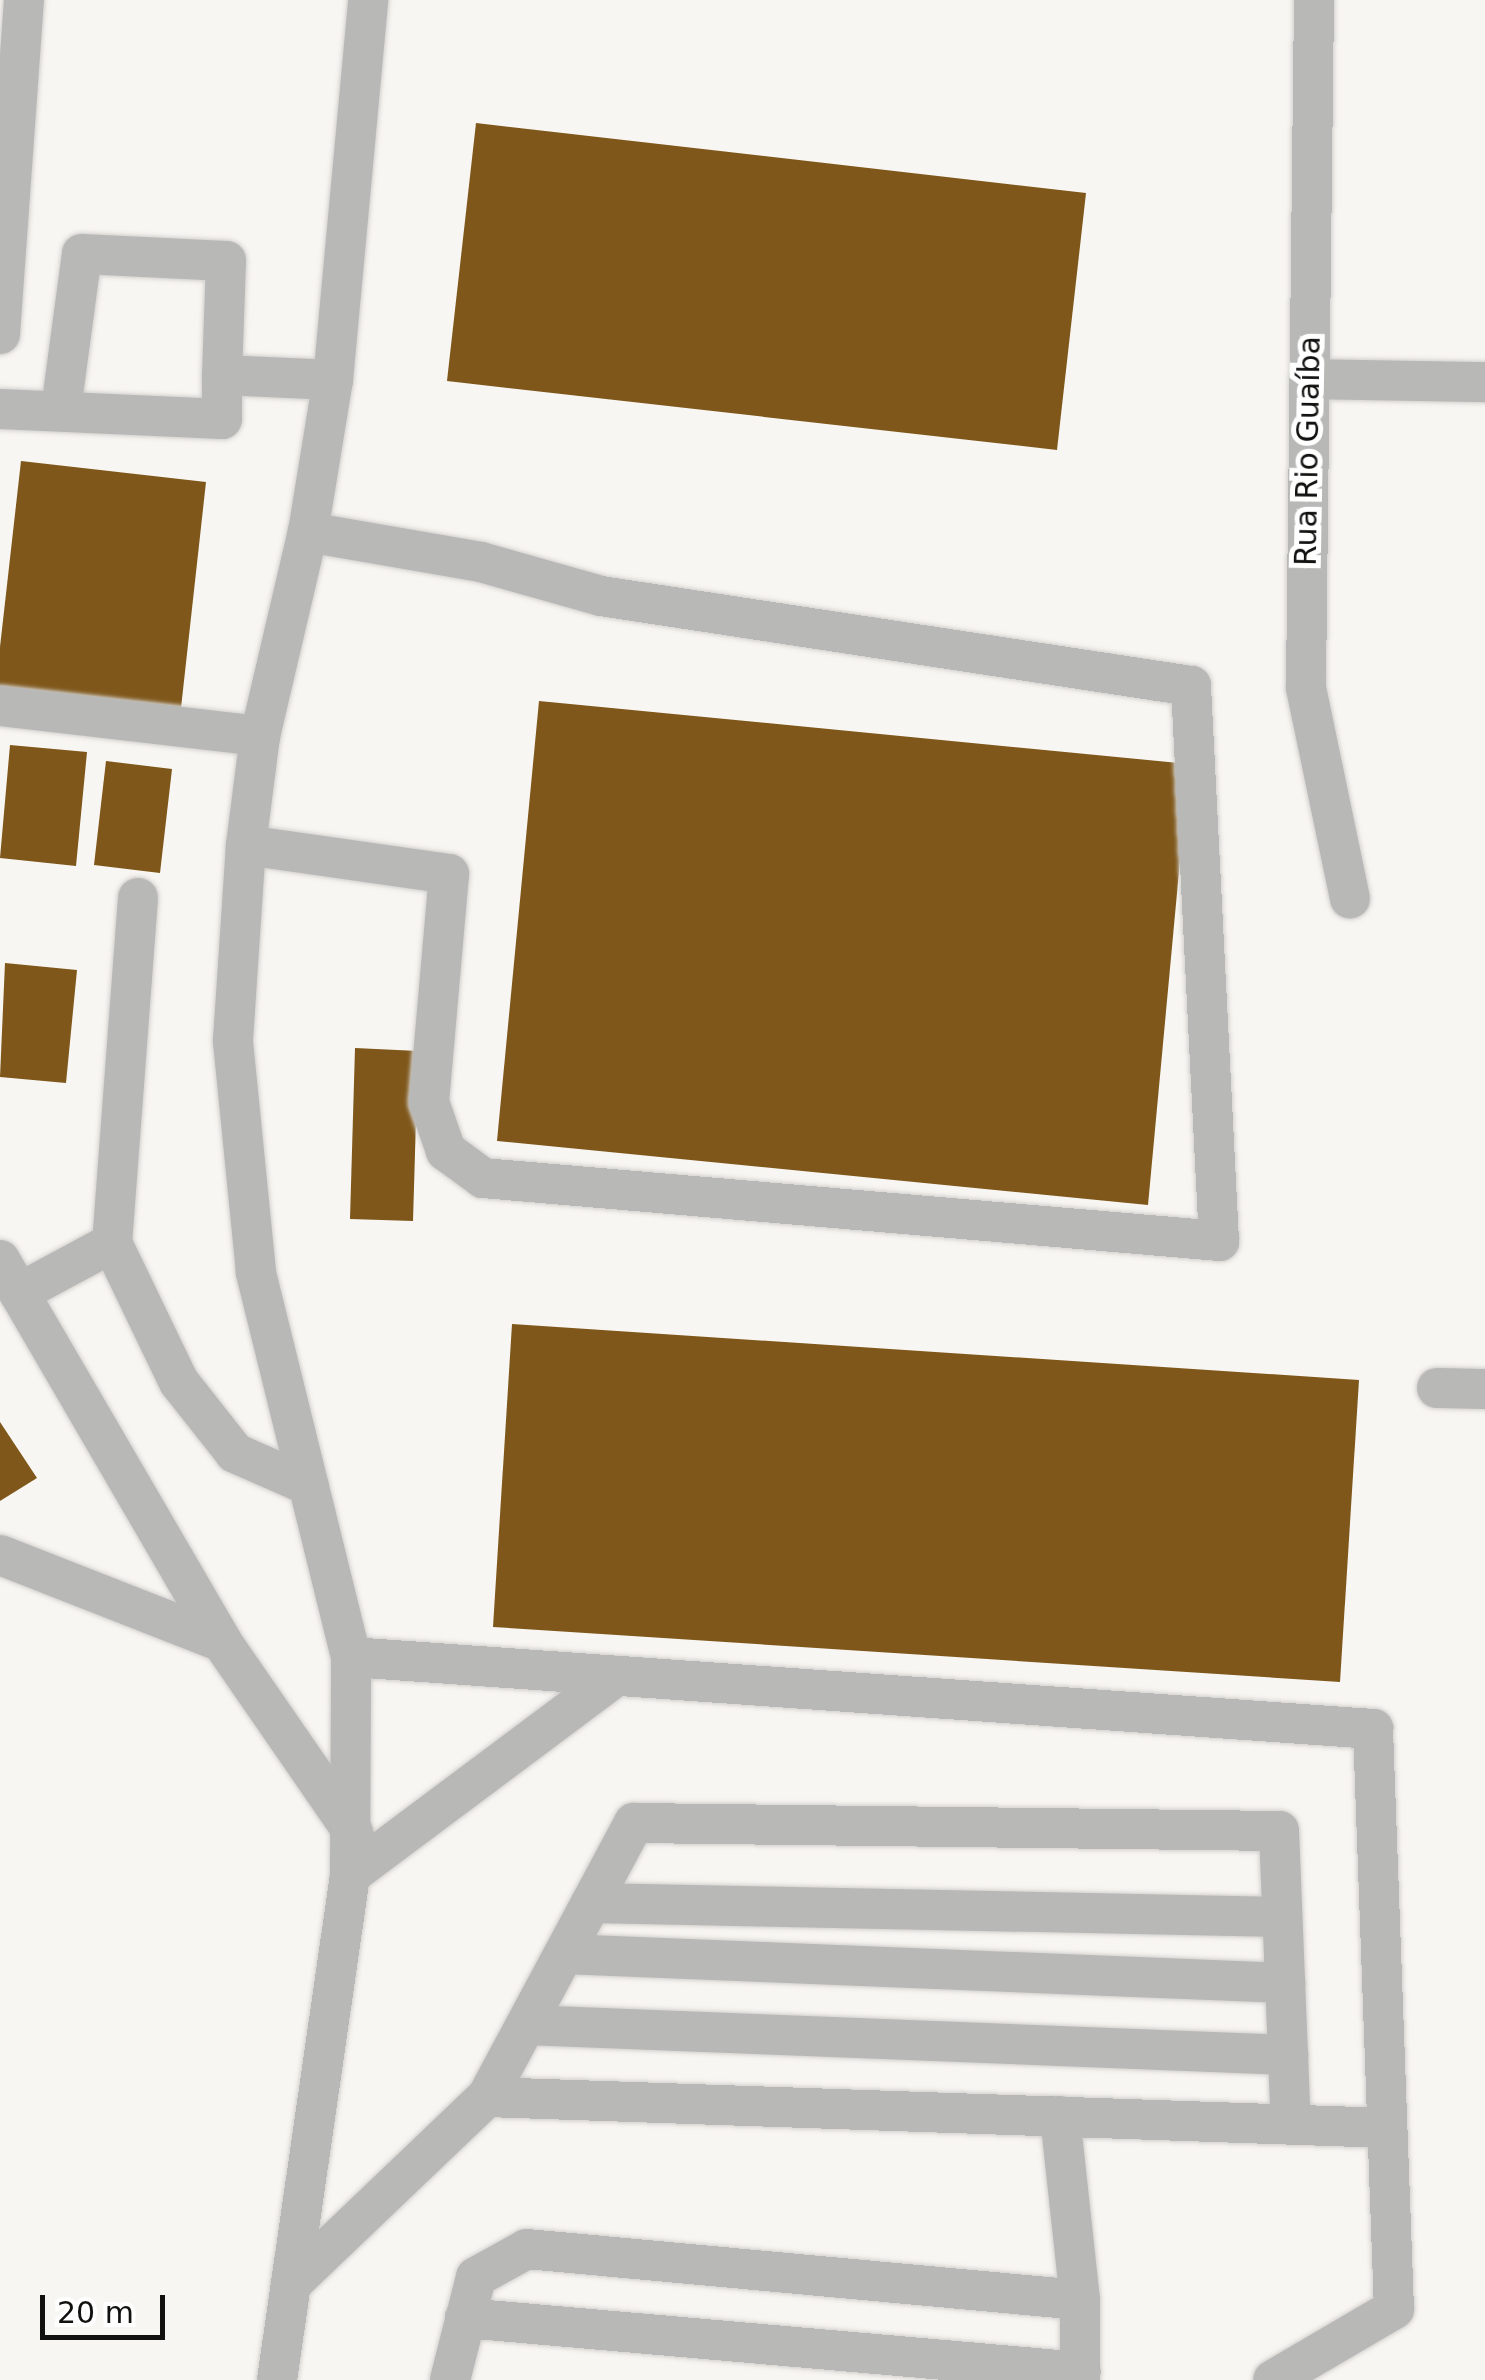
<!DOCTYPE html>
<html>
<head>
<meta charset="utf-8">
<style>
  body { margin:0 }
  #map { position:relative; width:1485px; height:2380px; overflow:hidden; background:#f8f6f2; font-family:"DejaVu Sans",sans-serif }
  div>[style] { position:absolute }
  .building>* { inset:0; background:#7f571a }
  .roads { filter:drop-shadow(0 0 2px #d3d1ce) drop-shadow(0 0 2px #d3d1ce) }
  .minor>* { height:40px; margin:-20px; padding:0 20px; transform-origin:20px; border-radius:20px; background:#b8b8b7 }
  span { translate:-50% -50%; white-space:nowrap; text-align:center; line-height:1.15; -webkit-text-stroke:10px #fff; paint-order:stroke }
  .street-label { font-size:30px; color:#111110 }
  .scale { position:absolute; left:40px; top:2295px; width:125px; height:45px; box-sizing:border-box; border:5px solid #111110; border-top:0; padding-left:12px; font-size:30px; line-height:35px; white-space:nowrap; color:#111110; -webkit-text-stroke:8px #fff; paint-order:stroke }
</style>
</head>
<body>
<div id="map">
  <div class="building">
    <i style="clip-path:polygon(476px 123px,1086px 193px,1057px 450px,447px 381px)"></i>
    <i style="clip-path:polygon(21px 461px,206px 482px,181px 708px,0 688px,0 647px)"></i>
    <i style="clip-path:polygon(539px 701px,1189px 764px,1148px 1205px,497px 1141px)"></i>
    <i style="clip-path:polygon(10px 745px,87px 752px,76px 866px,0 858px)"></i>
    <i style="clip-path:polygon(106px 761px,172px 769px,160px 873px,94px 865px)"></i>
    <i style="clip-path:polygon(5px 963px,77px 970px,66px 1083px,0 1077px)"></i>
    <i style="clip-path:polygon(355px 1048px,418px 1051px,413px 1221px,350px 1219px)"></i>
    <i style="clip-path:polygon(512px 1324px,1359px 1380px,1340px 1682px,493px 1627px)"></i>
    <i style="clip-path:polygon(0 1422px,37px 1478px,0 1501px)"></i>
  </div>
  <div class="roads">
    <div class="minor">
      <i style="left:1314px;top:0;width:688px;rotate:90.67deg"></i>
      <i style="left:1306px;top:688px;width:215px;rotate:78.2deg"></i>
      <i style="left:0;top:334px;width:335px;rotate:-85.9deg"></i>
      <i style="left:1309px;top:379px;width:176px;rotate:1deg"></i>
      <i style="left:0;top:409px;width:222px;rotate:2.6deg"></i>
      <i style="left:222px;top:419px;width:44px;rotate:-90deg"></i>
      <i style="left:222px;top:375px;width:111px;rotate:2.6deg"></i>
      <i style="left:61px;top:409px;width:156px;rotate:-82.3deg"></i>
      <i style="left:82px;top:254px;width:144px;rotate:2.8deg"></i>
      <i style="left:226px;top:261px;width:114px;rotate:92deg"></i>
      <i style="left:0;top:706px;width:262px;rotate:6.6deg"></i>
      <i style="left:246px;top:845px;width:205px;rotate:8.1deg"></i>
      <i style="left:449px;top:874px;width:229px;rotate:95deg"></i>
      <i style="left:429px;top:1102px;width:52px;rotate:70.9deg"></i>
      <i style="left:446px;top:1151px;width:46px;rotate:36.1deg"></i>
      <i style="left:483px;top:1178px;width:739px;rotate:4.89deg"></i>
      <i style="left:1219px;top:1241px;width:556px;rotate:-92.89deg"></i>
      <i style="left:1191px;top:686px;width:597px;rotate:-171.33deg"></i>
      <i style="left:601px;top:596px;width:125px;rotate:-164.2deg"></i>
      <i style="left:481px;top:562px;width:176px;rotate:-170.2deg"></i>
      <i style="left:138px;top:898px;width:346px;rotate:94.3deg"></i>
      <i style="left:112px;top:1243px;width:154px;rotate:64.3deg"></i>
      <i style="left:179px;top:1382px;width:90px;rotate:51.7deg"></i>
      <i style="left:235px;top:1453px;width:80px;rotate:23.7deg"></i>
      <i style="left:0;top:1260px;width:442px;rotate:59.8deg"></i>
      <i style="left:222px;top:1642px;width:231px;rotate:55.4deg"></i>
      <i style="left:19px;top:1293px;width:106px;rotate:-28.3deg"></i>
      <i style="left:1437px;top:1388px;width:48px;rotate:1.2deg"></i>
      <i style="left:0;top:1555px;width:238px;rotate:21.4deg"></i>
      <i style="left:351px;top:1657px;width:1025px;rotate:4.03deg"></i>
      <i style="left:1373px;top:1729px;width:580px;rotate:87.93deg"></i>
      <i style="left:1394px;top:2309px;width:140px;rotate:149.6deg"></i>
      <i style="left:350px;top:1875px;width:332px;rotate:-36.8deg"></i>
      <i style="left:591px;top:1903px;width:691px;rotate:1.16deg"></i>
      <i style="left:564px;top:1954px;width:722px;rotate:2.3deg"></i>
      <i style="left:526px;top:2025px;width:763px;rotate:2.25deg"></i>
      <i style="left:487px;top:2097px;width:311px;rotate:-61.8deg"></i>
      <i style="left:634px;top:1823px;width:645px;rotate:0.71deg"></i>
      <i style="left:1279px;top:1831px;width:293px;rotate:87.7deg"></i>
      <i style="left:1060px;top:2116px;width:185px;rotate:83.8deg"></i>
      <i style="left:1080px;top:2300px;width:80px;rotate:90deg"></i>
      <i style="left:291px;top:2284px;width:271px;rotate:-43.7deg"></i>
      <i style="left:487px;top:2097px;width:900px;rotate:1.97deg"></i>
      <i style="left:465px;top:2318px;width:618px;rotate:5.01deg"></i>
      <i style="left:277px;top:2380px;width:510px;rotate:-81.77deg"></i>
      <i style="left:350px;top:1875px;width:218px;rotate:-89.7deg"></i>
      <i style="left:351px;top:1657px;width:397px;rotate:-103.9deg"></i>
      <i style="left:256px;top:1272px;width:233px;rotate:-95.7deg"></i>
      <i style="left:233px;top:1040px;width:195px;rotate:-86.2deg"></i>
      <i style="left:246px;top:845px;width:110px;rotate:-82.7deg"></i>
      <i style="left:260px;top:736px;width:210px;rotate:-76.8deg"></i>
      <i style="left:308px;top:532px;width:154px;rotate:-80.7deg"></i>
      <i style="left:333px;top:380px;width:382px;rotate:-84.7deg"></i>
      <i style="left:450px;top:2380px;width:106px;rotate:-75.8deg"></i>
      <i style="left:476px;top:2277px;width:58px;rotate:-28.8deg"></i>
      <i style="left:527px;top:2249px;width:555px;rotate:5.27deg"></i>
    </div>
  </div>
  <div class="street-label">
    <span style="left:1308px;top:451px;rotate:-89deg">Rua Rio Guaíba</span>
  </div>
  <div class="scale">20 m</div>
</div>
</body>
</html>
